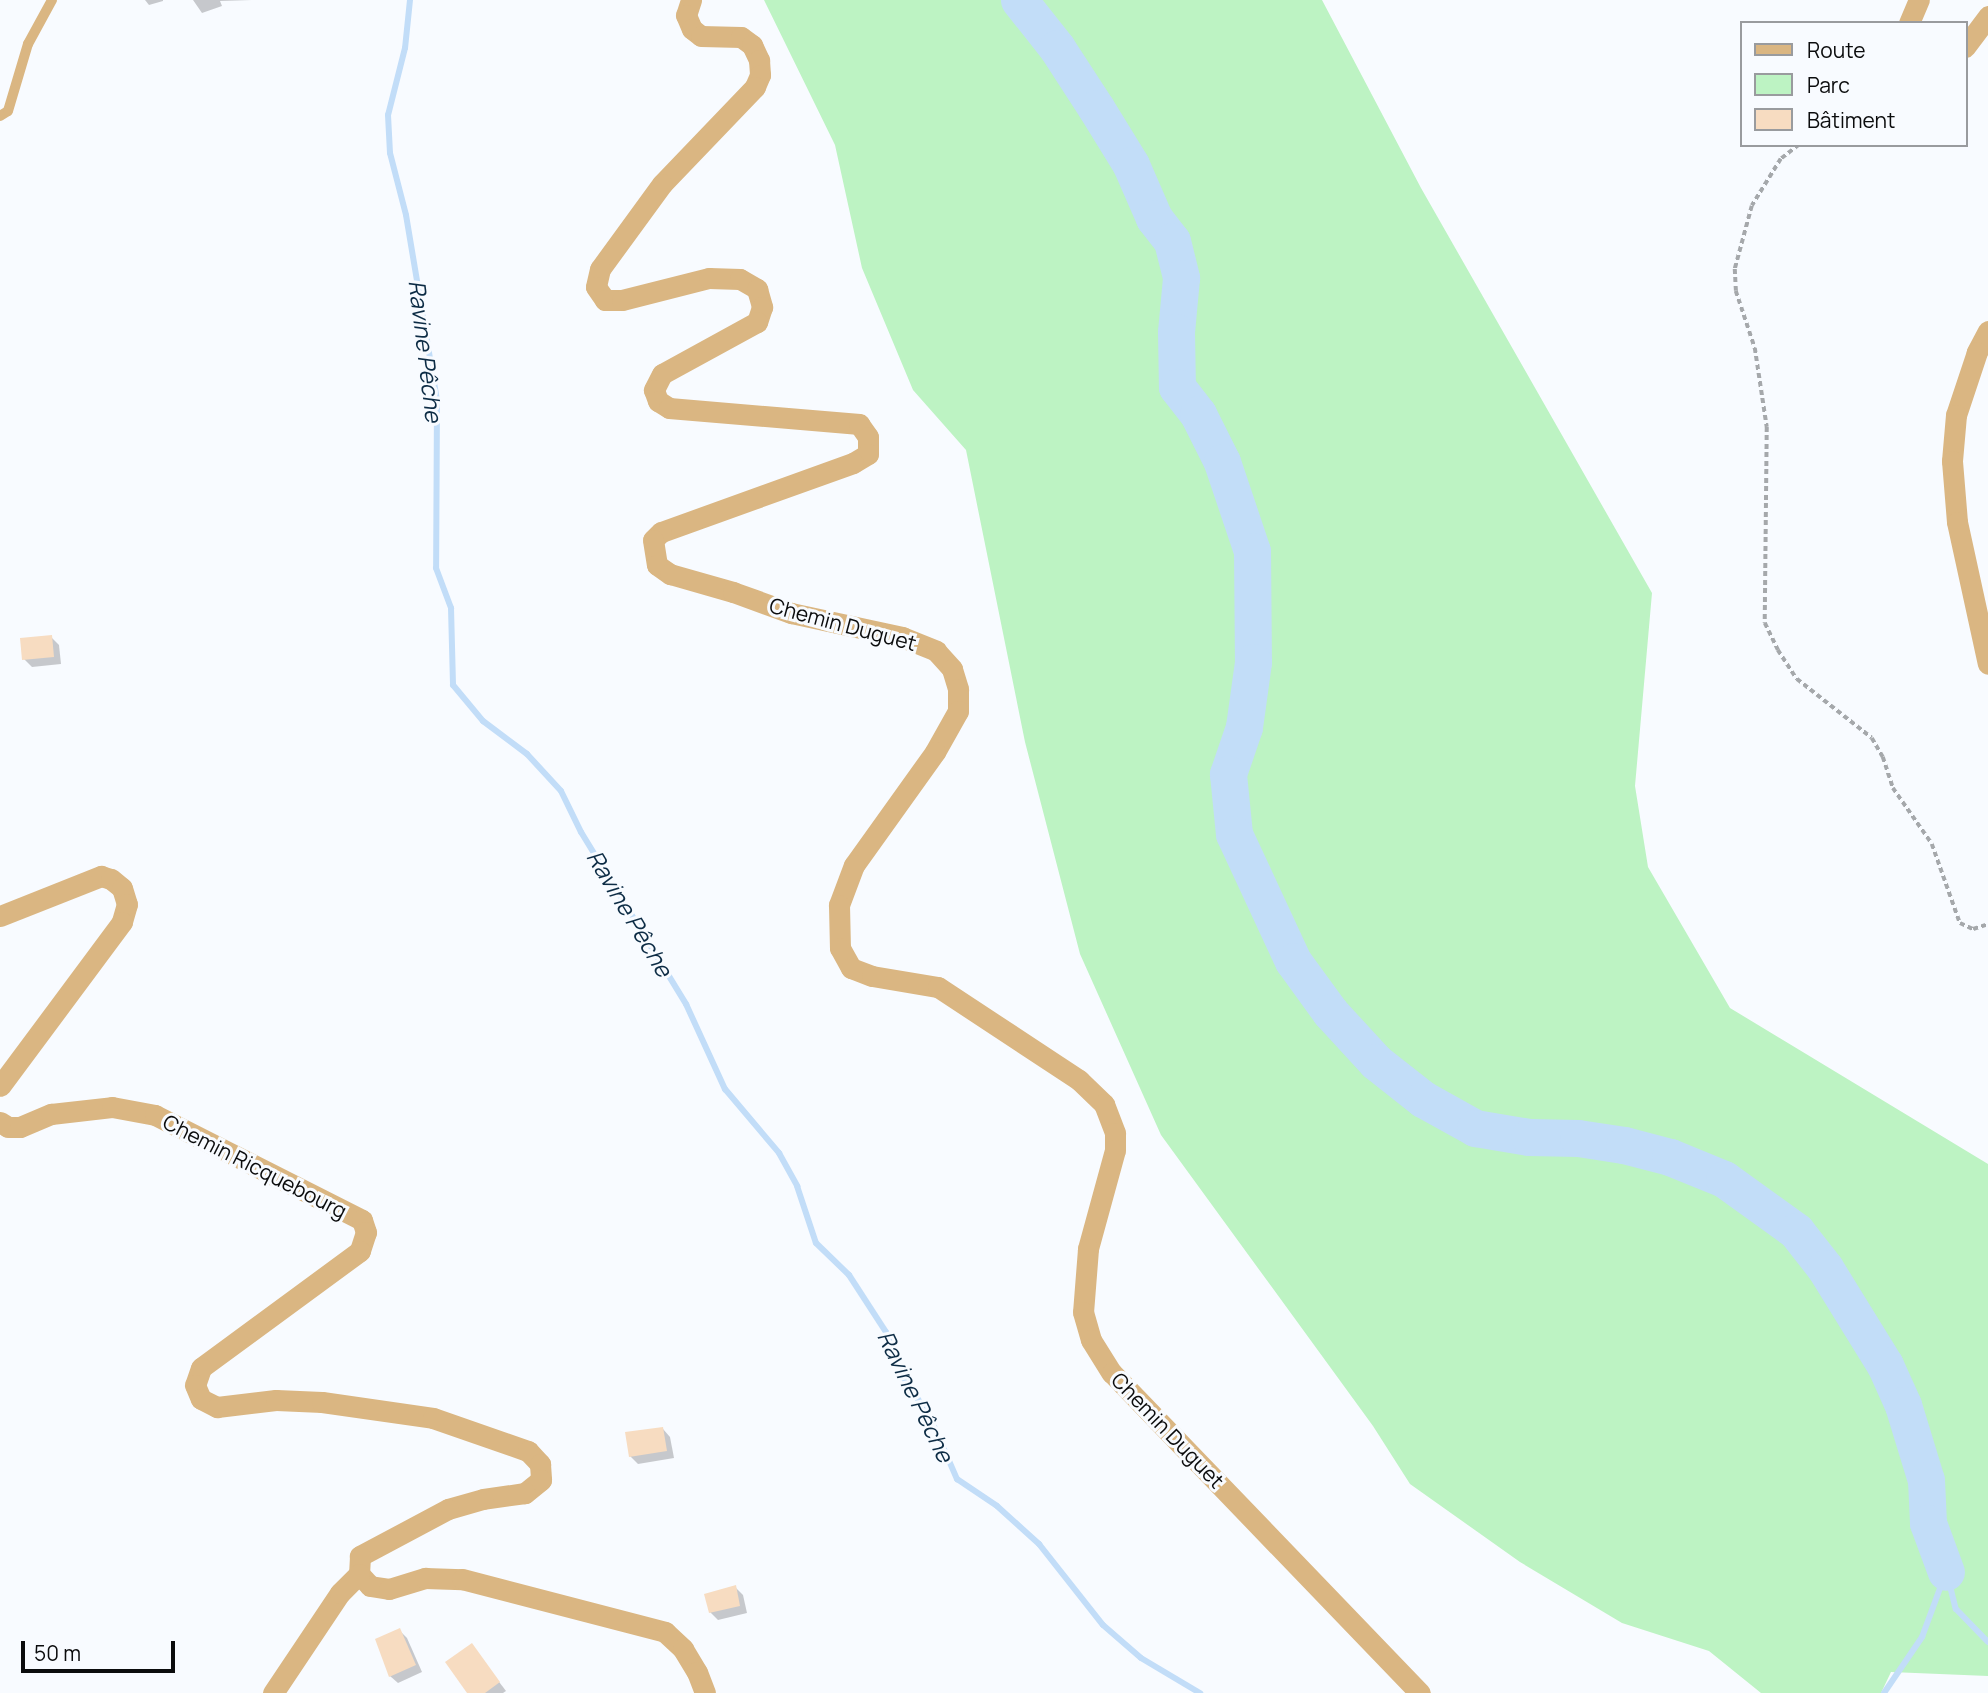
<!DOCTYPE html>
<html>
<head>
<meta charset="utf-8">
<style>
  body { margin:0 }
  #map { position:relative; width:1988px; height:1693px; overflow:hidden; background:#f8fbff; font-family:Manrope,sans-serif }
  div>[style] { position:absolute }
  .green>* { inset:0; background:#bdf3c3 }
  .shadow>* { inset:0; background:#0003 }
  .stream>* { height:6px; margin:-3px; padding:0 3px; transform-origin:3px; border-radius:3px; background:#c2ddf8 }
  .river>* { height:37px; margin:-18.5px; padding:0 18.5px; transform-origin:18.5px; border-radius:18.5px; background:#c2ddf8 }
  .building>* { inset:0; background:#f7dcc1 }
  .path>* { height:3.5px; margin-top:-1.75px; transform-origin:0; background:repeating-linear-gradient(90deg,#a5a8ab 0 5px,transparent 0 8.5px) }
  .service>* { height:10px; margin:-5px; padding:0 5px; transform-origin:5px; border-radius:5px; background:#dab682 }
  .minor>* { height:21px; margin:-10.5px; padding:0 10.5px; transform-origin:10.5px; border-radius:10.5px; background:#dab682 }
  span { translate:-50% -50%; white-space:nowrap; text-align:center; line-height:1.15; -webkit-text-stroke:6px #f8fbff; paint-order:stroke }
  .street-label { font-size:21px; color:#0b0c0d }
  .water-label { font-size:23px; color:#0d2c45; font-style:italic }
  .legend { position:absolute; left:1740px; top:21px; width:228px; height:126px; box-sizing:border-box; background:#f8fbff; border:2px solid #999b9e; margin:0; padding:9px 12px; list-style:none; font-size:21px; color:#0b0c0d }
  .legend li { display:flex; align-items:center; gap:14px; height:35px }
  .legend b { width:35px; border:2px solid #999b9e }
  .scale { position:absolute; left:21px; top:1641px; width:154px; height:32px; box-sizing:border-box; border:4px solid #0b0c0d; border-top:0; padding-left:9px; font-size:21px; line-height:24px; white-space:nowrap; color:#0b0c0d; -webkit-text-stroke:5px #f8fbff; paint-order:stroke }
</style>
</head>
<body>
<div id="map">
  <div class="green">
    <i style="clip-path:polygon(764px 0,1322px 0,1421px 188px,1652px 593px,1635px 786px,1648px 867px,1730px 1008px,1988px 1164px,1988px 1676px,1891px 1672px,1881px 1693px,1761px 1693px,1709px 1651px,1622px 1623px,1520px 1562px,1410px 1484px,1373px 1426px,1161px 1135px,1080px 954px,1025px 742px,966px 450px,913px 390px,862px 268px,835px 145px)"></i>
  </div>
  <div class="shadow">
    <i style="clip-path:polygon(145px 0,163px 0,163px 1px,149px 5px)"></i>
    <i style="clip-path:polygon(193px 0,252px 0,220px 1px,222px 6px,202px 13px)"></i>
    <i style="clip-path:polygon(51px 637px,59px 645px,61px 664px,32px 667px,24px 659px)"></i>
    <i style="clip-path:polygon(663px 1429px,670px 1437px,674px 1458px,638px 1464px,630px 1456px)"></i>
    <i style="clip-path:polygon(735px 1587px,743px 1595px,747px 1613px,718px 1620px,710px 1612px)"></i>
    <i style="clip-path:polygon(400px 1631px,407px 1638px,422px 1672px,398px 1683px,390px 1676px)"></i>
    <i style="clip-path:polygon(472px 1646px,506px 1691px,503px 1693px,469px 1693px)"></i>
  </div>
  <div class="stream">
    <i style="left:410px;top:0;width:48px;rotate:95.9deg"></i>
    <i style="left:405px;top:48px;width:69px;rotate:104.2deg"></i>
    <i style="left:388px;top:115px;width:38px;rotate:87deg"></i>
    <i style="left:390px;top:153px;width:64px;rotate:75.5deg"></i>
    <i style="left:406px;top:215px;width:188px;rotate:80.5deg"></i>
    <i style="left:437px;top:400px;width:168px;rotate:90.3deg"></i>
    <i style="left:436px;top:568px;width:43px;rotate:69.4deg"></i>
    <i style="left:451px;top:608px;width:77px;rotate:88.5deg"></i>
    <i style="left:453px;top:685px;width:47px;rotate:50.2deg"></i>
    <i style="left:483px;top:721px;width:55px;rotate:36.9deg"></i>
    <i style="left:527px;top:754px;width:50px;rotate:47.4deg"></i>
    <i style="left:561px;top:791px;width:46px;rotate:64deg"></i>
    <i style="left:581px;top:832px;width:202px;rotate:58.6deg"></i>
    <i style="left:686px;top:1004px;width:94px;rotate:65.4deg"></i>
    <i style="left:725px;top:1089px;width:84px;rotate:49.8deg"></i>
    <i style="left:779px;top:1153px;width:38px;rotate:61deg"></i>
    <i style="left:797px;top:1186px;width:60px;rotate:71.6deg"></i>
    <i style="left:816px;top:1243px;width:46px;rotate:44.1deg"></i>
    <i style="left:849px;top:1275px;width:68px;rotate:57deg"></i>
    <i style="left:886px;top:1332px;width:48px;rotate:69.3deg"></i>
    <i style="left:903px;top:1377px;width:48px;rotate:56deg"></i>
    <i style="left:930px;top:1417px;width:68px;rotate:66.5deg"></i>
    <i style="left:957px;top:1479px;width:48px;rotate:34deg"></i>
    <i style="left:997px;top:1506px;width:57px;rotate:42.1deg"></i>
    <i style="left:1039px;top:1544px;width:103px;rotate:51.7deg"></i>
    <i style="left:1103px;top:1625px;width:50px;rotate:41deg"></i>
    <i style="left:1141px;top:1658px;width:69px;rotate:30.7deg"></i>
    <i style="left:1947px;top:1574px;width:36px;rotate:76deg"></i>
    <i style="left:1956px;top:1609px;width:46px;rotate:45.9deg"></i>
    <i style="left:1884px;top:1693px;width:68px;rotate:-55.8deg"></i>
    <i style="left:1922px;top:1637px;width:69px;rotate:-69.7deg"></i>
  </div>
  <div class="river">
    <i style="left:1019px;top:0;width:61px;rotate:51.6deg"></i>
    <i style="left:1057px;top:48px;width:72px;rotate:57deg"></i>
    <i style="left:1096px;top:108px;width:67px;rotate:58.4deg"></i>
    <i style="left:1131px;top:165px;width:58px;rotate:66.5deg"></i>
    <i style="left:1154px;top:218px;width:29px;rotate:52deg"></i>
    <i style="left:1172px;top:241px;width:38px;rotate:76deg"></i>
    <i style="left:1181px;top:278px;width:54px;rotate:95.3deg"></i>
    <i style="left:1176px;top:332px;width:55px;rotate:89deg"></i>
    <i style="left:1177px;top:387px;width:34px;rotate:52deg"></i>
    <i style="left:1198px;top:414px;width:54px;rotate:63.4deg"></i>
    <i style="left:1222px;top:462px;width:94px;rotate:71.4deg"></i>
    <i style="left:1252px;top:551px;width:111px;rotate:89.5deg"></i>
    <i style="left:1253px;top:662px;width:66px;rotate:97.9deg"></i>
    <i style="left:1244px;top:727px;width:50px;rotate:108.8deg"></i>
    <i style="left:1228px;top:774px;width:60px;rotate:84.3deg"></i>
    <i style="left:1234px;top:834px;width:140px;rotate:65.1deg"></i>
    <i style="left:1293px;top:961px;width:63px;rotate:54deg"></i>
    <i style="left:1330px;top:1012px;width:68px;rotate:47.4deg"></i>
    <i style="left:1376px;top:1062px;width:60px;rotate:38.2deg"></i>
    <i style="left:1423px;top:1099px;width:60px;rotate:29.1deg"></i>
    <i style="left:1475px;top:1128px;width:55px;rotate:9.5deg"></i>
    <i style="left:1529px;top:1137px;width:49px;rotate:1.2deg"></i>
    <i style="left:1578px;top:1138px;width:47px;rotate:8.7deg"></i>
    <i style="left:1624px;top:1145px;width:48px;rotate:14.6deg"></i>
    <i style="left:1670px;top:1157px;width:58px;rotate:22.2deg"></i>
    <i style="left:1724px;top:1179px;width:89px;rotate:35.8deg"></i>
    <i style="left:1796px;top:1231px;width:47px;rotate:51.9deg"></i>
    <i style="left:1825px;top:1268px;width:114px;rotate:58.3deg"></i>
    <i style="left:1885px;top:1365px;width:44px;rotate:65.8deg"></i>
    <i style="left:1903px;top:1405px;width:78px;rotate:73deg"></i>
    <i style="left:1926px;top:1480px;width:43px;rotate:87.3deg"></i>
    <i style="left:1928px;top:1523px;width:52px;rotate:69.8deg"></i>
  </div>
  <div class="building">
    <i style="clip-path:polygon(52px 635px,54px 657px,22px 660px,20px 638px)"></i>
    <i style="clip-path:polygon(663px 1427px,667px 1451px,629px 1457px,625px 1432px)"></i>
    <i style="clip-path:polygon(736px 1585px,740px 1606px,709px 1613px,704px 1594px)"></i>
    <i style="clip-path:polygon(400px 1628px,416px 1665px,389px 1677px,375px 1639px)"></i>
    <i style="clip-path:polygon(472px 1643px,500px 1682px,485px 1693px,467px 1693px,445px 1662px)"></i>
  </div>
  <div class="path">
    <i style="left:1799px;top:145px;width:23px;rotate:142deg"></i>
    <i style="left:1781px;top:159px;width:55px;rotate:121.7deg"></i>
    <i style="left:1752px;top:206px;width:65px;rotate:105.1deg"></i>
    <i style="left:1735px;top:269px;width:22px;rotate:87deg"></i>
    <i style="left:1736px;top:291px;width:60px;rotate:71.6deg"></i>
    <i style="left:1755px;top:348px;width:80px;rotate:81.4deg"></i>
    <i style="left:1767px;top:427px;width:196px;rotate:90.6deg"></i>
    <i style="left:1765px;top:623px;width:30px;rotate:64deg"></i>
    <i style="left:1778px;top:650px;width:35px;rotate:57deg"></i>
    <i style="left:1797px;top:679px;width:95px;rotate:38.2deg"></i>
    <i style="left:1872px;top:738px;width:22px;rotate:60deg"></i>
    <i style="left:1883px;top:757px;width:33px;rotate:72deg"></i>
    <i style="left:1893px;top:788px;width:68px;rotate:55.1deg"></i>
    <i style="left:1932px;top:844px;width:84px;rotate:70.5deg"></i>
    <i style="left:1960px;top:923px;width:14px;rotate:25deg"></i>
    <i style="left:1973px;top:929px;width:16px;rotate:-18deg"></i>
  </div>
  <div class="service">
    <i style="left:0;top:116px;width:9px;rotate:-32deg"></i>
    <i style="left:8px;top:111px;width:70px;rotate:-73.4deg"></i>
    <i style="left:28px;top:44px;width:50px;rotate:-61.4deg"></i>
  </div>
  <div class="minor">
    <i style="left:691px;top:0;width:16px;rotate:108deg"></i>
    <i style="left:686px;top:15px;width:15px;rotate:67deg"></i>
    <i style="left:692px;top:29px;width:11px;rotate:38deg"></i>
    <i style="left:701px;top:36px;width:40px;rotate:1.4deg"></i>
    <i style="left:741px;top:37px;width:14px;rotate:36deg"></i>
    <i style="left:752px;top:45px;width:17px;rotate:65deg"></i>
    <i style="left:759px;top:60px;width:15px;rotate:86deg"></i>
    <i style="left:760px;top:75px;width:13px;rotate:113deg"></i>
    <i style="left:755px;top:87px;width:134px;rotate:133.8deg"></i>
    <i style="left:662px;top:184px;width:105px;rotate:126.1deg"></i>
    <i style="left:600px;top:269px;width:18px;rotate:103deg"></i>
    <i style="left:596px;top:287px;width:16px;rotate:55deg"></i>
    <i style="left:605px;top:300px;width:17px"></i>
    <i style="left:622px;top:300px;width:90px;rotate:-14.2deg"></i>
    <i style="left:709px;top:278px;width:31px;rotate:2deg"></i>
    <i style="left:740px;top:279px;width:20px;rotate:30deg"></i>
    <i style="left:757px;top:289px;width:19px;rotate:74deg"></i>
    <i style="left:762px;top:307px;width:16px;rotate:108deg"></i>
    <i style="left:757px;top:322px;width:108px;rotate:151.3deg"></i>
    <i style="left:662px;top:374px;width:18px;rotate:117deg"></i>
    <i style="left:654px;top:390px;width:12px;rotate:70deg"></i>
    <i style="left:658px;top:401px;width:13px;rotate:32deg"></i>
    <i style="left:669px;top:408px;width:191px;rotate:4.8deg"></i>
    <i style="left:859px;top:424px;width:16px;rotate:55deg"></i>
    <i style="left:868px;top:437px;width:17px;rotate:90deg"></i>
    <i style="left:868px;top:454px;width:17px;rotate:149deg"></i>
    <i style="left:853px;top:463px;width:204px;rotate:160.2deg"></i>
    <i style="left:661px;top:532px;width:11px;rotate:135deg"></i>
    <i style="left:653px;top:540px;width:25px;rotate:81deg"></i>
    <i style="left:657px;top:565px;width:16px;rotate:35deg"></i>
    <i style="left:670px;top:574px;width:66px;rotate:15.9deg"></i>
    <i style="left:733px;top:592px;width:62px;rotate:19.9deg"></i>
    <i style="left:791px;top:613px;width:114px;rotate:12.2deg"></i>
    <i style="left:902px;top:637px;width:37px;rotate:22deg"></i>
    <i style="left:936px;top:651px;width:24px;rotate:48deg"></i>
    <i style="left:952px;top:669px;width:21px;rotate:73deg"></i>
    <i style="left:958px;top:689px;width:22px;rotate:90deg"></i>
    <i style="left:958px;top:711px;width:47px;rotate:119.3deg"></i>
    <i style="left:935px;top:752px;width:139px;rotate:125.6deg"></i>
    <i style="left:854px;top:865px;width:43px;rotate:110.6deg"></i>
    <i style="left:839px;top:905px;width:43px;rotate:88.7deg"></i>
    <i style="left:840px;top:948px;width:23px;rotate:61deg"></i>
    <i style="left:851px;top:968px;width:22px;rotate:21deg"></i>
    <i style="left:872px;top:976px;width:67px;rotate:9.5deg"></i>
    <i style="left:938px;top:987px;width:169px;rotate:33.4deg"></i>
    <i style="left:1079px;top:1080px;width:35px;rotate:44deg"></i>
    <i style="left:1104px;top:1104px;width:31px;rotate:69deg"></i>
    <i style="left:1115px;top:1133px;width:17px;rotate:90deg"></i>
    <i style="left:1115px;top:1150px;width:103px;rotate:105.3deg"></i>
    <i style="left:1088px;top:1249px;width:63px;rotate:94.5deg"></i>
    <i style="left:1083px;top:1312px;width:29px;rotate:74deg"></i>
    <i style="left:1091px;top:1340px;width:39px;rotate:58deg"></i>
    <i style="left:1112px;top:1373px;width:444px;rotate:46.1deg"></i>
    <i style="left:1909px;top:23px;width:25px;rotate:-67deg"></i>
    <i style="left:1965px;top:47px;width:39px;rotate:-53deg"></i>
    <i style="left:1988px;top:331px;width:24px;rotate:118deg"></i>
    <i style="left:1977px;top:352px;width:66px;rotate:108.4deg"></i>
    <i style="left:1956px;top:415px;width:46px;rotate:95deg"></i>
    <i style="left:1952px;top:461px;width:61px;rotate:85.3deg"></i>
    <i style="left:1957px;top:522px;width:145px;rotate:77.7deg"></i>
    <i style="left:0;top:916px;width:109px;rotate:-21.6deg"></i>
    <i style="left:101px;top:876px;width:10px;rotate:17deg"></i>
    <i style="left:111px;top:879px;width:14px;rotate:39deg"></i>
    <i style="left:122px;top:888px;width:17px;rotate:73deg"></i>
    <i style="left:127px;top:904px;width:19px;rotate:106deg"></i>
    <i style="left:122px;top:922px;width:204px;rotate:126.6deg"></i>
    <i style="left:0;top:1122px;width:9px;rotate:32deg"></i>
    <i style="left:8px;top:1127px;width:12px"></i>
    <i style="left:20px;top:1127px;width:34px;rotate:-23deg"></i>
    <i style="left:51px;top:1114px;width:61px;rotate:-6.5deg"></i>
    <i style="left:112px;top:1107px;width:44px;rotate:10.5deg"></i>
    <i style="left:155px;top:1115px;width:232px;rotate:26.9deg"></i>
    <i style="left:362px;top:1220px;width:13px;rotate:72deg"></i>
    <i style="left:366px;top:1232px;width:20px;rotate:108deg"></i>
    <i style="left:360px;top:1251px;width:197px;rotate:143.7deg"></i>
    <i style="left:201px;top:1368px;width:18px;rotate:109deg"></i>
    <i style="left:195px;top:1385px;width:15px;rotate:67deg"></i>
    <i style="left:201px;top:1399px;width:18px;rotate:27deg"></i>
    <i style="left:217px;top:1407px;width:59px;rotate:-6.8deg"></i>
    <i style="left:276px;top:1400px;width:46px;rotate:2.5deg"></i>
    <i style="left:322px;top:1402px;width:112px;rotate:8.2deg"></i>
    <i style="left:433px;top:1418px;width:101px;rotate:19.2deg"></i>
    <i style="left:528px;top:1451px;width:18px;rotate:47deg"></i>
    <i style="left:540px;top:1464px;width:16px;rotate:86deg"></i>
    <i style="left:541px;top:1480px;width:21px;rotate:141deg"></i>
    <i style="left:525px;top:1493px;width:42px;rotate:171.9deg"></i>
    <i style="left:483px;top:1499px;width:36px;rotate:164deg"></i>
    <i style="left:448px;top:1509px;width:100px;rotate:151.9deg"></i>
    <i style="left:360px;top:1556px;width:18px;rotate:93deg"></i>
    <i style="left:359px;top:1574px;width:16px;rotate:47deg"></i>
    <i style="left:370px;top:1586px;width:19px;rotate:9deg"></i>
    <i style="left:389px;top:1589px;width:38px;rotate:-17deg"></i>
    <i style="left:425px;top:1578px;width:37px;rotate:2deg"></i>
    <i style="left:462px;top:1579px;width:210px;rotate:14.6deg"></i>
    <i style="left:665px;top:1632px;width:25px;rotate:43deg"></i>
    <i style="left:683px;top:1649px;width:27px;rotate:59deg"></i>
    <i style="left:697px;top:1672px;width:22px;rotate:69deg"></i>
    <i style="left:273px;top:1693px;width:120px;rotate:-56.2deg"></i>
    <i style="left:340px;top:1593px;width:27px;rotate:-45deg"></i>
  </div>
  <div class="street-label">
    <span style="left:843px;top:624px;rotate:15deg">Chemin Duguet</span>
    <span style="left:255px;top:1166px;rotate:27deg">Chemin Ricquebourg</span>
    <span style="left:1168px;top:1430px;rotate:46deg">Chemin Duguet</span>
  </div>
  <div class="water-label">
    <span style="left:426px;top:351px;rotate:83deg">Ravine Pêche</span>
    <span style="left:630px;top:913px;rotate:59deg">Ravine Pêche</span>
    <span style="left:916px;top:1396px;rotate:64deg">Ravine Pêche</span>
  </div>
  <ul class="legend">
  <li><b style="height:9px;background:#dab682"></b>Route</li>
  <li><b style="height:19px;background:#bdf3c3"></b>Parc</li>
  <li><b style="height:19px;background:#f7dcc1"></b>Bâtiment</li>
  </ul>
  <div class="scale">50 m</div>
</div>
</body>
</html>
